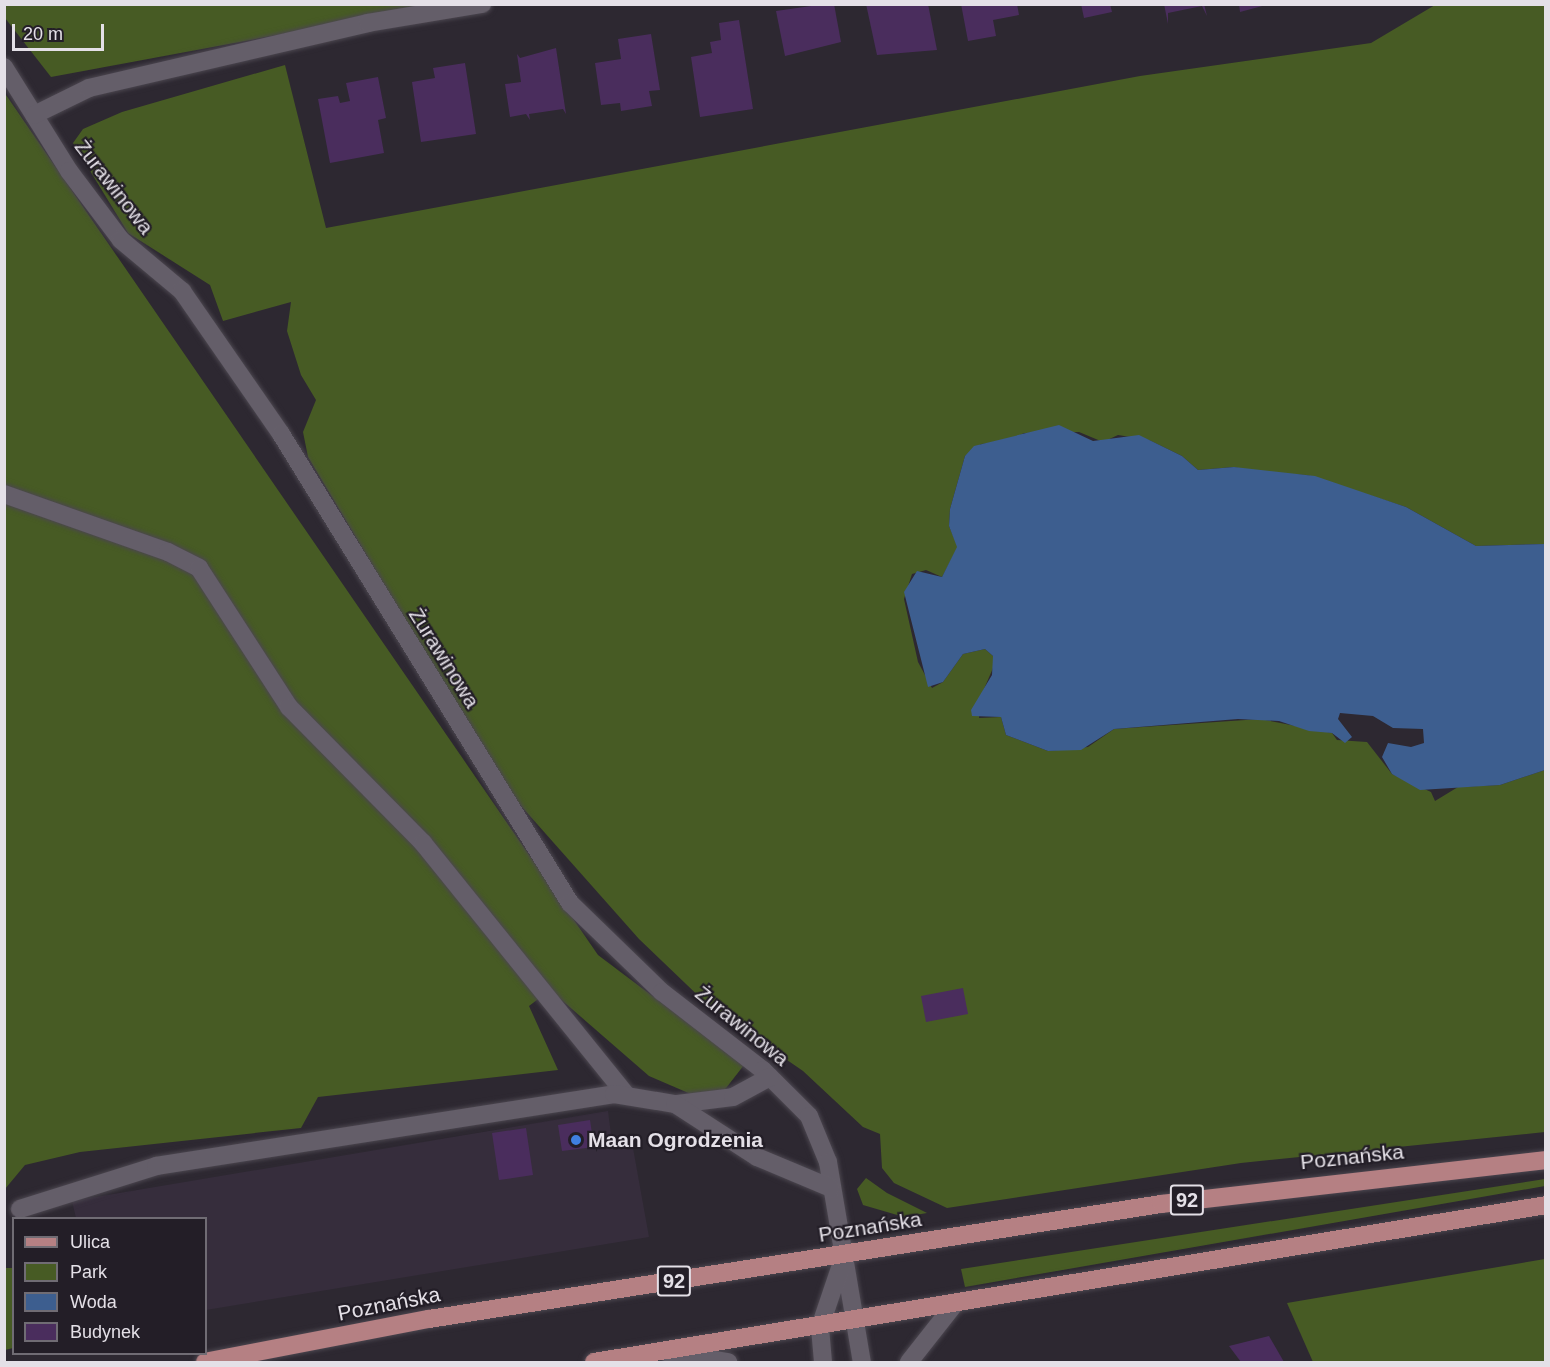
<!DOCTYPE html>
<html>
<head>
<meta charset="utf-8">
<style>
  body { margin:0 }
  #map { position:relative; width:1550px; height:1367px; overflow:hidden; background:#2d2831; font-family:Arial,sans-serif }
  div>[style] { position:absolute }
  .built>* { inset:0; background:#362d3c }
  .green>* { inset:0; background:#475b24 }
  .water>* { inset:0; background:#3d5e8f }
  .building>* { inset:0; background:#4a2d5d }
  .roads { filter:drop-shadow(0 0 2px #4b464f) drop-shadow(0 0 2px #4b464f) }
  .minor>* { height:18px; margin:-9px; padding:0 9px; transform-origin:9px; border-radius:9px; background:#645e69 }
  .major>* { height:18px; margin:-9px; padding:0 9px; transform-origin:9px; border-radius:9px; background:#b58083 }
  .dots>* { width:16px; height:16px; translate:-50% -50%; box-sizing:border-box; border:3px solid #231e27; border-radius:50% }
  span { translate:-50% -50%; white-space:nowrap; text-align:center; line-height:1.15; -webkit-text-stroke:4.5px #231e27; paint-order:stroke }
  .shield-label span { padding:2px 4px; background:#231e27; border:2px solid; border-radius:4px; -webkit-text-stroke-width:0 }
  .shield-label { font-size:20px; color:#e4e0e7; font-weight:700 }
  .street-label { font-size:21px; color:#e4e0e7 }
  .poi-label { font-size:21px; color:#e4e0e7; font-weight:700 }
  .left { translate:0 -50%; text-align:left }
  .frame { position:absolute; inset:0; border:6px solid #e4e0e7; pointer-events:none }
  .legend { position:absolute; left:12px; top:1217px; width:195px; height:138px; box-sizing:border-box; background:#231e27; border:2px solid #706c74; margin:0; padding:8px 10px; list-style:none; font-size:18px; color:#e4e0e7 }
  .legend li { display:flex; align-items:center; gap:12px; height:30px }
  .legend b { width:30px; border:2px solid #706c74 }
  .scale { position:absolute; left:12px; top:24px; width:92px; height:27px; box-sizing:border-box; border:3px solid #e4e0e7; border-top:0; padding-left:8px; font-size:18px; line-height:21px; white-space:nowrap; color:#e4e0e7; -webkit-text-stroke:4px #231e27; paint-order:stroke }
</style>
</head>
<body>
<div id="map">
  <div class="built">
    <i style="clip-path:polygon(608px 1111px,613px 1150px,633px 1148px,649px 1237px,206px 1310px,206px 1218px,76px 1218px,72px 1201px)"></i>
  </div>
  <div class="green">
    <i style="clip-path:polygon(5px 4px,439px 5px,51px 77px,5px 18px)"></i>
    <i style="clip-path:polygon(1435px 5px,1545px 5px,1545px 544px,1476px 546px,1406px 507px,1307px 475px,1260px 473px,1234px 467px,1198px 470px,1182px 456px,1149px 440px,1118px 435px,1103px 442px,1079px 432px,1024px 433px,1006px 442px,981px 444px,965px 456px,950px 509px,949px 526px,958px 547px,942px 577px,926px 570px,912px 574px,904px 599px,918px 662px,932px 688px,943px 682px,963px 654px,985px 649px,993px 656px,993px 668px,981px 696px,979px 718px,1001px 717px,1006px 735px,1048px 751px,1088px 747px,1114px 729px,1260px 719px,1332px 733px,1337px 740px,1367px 742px,1392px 774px,1431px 792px,1435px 801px,1458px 787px,1500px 785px,1545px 770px,1545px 1132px,1241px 1163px,947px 1208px,894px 1183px,882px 1168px,880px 1134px,863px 1127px,803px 1071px,710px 1007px,639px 939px,506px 789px,308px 457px,303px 432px,316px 400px,301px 375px,287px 331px,291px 302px,223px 321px,210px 285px,128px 233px,73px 143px,83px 129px,122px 112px,285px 65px,326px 228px,1140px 76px,1371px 43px)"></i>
    <i style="clip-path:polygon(4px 92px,598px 955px,744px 1065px,723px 1092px,693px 1095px,649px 1076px,550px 990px,529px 1006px,558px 1070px,318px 1097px,301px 1128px,80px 1152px,25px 1165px,5px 1189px)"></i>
    <i style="clip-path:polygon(866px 1178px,887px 1193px,927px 1213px,904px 1217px,863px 1205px,857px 1189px)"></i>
    <i style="clip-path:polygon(1545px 1179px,1545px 1186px,965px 1287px,961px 1269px)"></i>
    <i style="clip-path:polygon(1545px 1259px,1545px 1362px,1313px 1362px,1287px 1303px)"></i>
    <i style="clip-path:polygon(4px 1268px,14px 1268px,13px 1348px,5px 1350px)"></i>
  </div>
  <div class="water">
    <i style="clip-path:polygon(1059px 425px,1093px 441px,1139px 435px,1182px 456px,1198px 470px,1234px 467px,1315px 476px,1406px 507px,1476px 546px,1545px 544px,1545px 770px,1500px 785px,1420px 790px,1392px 774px,1382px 757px,1388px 743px,1411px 747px,1424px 743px,1423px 729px,1393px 728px,1373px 716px,1340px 713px,1338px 719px,1352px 737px,1345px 743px,1332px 733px,1309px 731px,1279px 721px,1238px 719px,1114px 729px,1081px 750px,1048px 751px,1006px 735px,1001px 717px,972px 716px,971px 710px,992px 675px,993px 656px,985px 649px,963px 654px,943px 682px,928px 687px,904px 592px,917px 571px,942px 577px,957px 547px,949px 526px,950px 509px,965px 456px,974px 446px)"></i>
  </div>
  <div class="building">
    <i style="clip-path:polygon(825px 4px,834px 4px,841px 42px,785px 56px,776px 11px)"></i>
    <i style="clip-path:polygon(866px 4px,928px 4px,937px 50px,877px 55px)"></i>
    <i style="clip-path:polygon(961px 4px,1017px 4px,1019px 15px,993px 20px,996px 36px,968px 41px)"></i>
    <i style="clip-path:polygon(1081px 4px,1110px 4px,1112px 12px,1084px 18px)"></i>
    <i style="clip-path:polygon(1164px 4px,1204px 4px,1207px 16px,1202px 6px,1168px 13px,1168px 24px)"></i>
    <i style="clip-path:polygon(1239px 4px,1266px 4px,1266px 5px,1240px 12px)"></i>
    <i style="clip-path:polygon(739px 20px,753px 109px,700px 117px,691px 57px,712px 53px,710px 42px,721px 40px,719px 23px)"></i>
    <i style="clip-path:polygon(651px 34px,660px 90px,649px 91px,652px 106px,621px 111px,620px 103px,601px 105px,595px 63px,621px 59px,618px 39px)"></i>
    <i style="clip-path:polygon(556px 48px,566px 114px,563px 109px,529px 114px,530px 120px,526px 114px,510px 117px,505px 84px,521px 82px,517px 54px,520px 58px)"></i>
    <i style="clip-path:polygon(465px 63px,476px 134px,421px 142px,412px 82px,435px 78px,433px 68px)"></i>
    <i style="clip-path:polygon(378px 77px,386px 118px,378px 120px,384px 153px,330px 163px,318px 99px,338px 96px,340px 103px,350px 101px,346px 83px)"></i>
    <i style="clip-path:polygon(963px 988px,968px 1014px,926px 1022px,921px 996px)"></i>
    <i style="clip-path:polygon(590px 1120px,594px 1147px,562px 1151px,558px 1125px)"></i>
    <i style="clip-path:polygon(526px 1128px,533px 1175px,499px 1180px,492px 1133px)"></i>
    <i style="clip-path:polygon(1269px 1336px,1284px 1362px,1241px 1362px,1229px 1346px)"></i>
  </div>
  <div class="roads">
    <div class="minor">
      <i style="left:4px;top:67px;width:123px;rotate:58deg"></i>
      <i style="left:69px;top:171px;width:86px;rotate:53deg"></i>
      <i style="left:121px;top:240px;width:80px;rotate:39.9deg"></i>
      <i style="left:182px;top:291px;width:174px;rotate:55.3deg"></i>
      <i style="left:281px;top:434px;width:551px;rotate:58.36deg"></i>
      <i style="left:570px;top:903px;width:128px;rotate:44.1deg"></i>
      <i style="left:662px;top:992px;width:128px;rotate:37.7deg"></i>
      <i style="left:763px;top:1070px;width:65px;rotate:45deg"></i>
      <i style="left:809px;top:1116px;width:50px;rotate:67.6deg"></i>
      <i style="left:828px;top:1162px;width:203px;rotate:80.4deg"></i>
      <i style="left:34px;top:115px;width:61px;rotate:-26.1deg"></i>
      <i style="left:89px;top:88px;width:286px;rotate:-13.1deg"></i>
      <i style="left:368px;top:23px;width:116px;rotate:-9.5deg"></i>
      <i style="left:4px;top:494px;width:174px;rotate:19.5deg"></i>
      <i style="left:168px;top:552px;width:35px;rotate:27deg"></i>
      <i style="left:199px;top:568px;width:166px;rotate:57.1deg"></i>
      <i style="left:289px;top:707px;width:191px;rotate:45.4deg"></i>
      <i style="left:423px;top:843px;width:324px;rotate:51.1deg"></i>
      <i style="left:677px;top:1104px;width:56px;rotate:-7.1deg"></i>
      <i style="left:733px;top:1097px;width:42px;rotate:-28.4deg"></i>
      <i style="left:20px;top:1209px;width:143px;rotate:-17.5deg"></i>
      <i style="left:156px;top:1166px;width:464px;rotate:-8.9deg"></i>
      <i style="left:614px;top:1094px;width:62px;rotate:9.3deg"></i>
      <i style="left:675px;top:1104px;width:98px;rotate:32.9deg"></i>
      <i style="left:757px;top:1157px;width:80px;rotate:22.7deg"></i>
      <i style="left:666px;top:1352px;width:63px;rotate:9.2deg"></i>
      <i style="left:823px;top:1362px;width:35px;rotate:-95deg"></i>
      <i style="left:820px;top:1327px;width:75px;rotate:-71.3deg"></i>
      <i style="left:909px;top:1362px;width:71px;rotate:-51.8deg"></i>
    </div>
    <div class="major">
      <i style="left:205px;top:1362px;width:228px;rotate:-10.9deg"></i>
      <i style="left:429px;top:1319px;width:741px;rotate:-8.93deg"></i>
      <i style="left:1161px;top:1204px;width:388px;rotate:-6.5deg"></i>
      <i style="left:594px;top:1362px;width:965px;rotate:-9.36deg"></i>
    </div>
  </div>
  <div class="dots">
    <i style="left:576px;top:1140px;background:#3f7fe0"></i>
  </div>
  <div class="shield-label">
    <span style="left:1187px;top:1200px">92</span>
    <span style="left:674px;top:1281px">92</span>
  </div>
  <div class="street-label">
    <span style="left:114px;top:187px;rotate:52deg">Żurawinowa</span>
    <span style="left:444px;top:658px;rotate:58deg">Żurawinowa</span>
    <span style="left:742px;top:1026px;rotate:39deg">Żurawinowa</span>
    <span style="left:1352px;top:1157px;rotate:-6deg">Poznańska</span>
    <span style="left:870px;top:1227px;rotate:-9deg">Poznańska</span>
    <span style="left:389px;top:1304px;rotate:-11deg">Poznańska</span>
  </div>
  <div class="poi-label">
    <span class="left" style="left:588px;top:1140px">Maan Ogrodzenia</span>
  </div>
  <div class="frame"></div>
  <ul class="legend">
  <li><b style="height:8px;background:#b58083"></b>Ulica</li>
  <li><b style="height:16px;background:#475b24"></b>Park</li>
  <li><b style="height:16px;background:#3d5e8f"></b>Woda</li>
  <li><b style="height:16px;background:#4a2d5d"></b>Budynek</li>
  </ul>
  <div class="scale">20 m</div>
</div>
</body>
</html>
